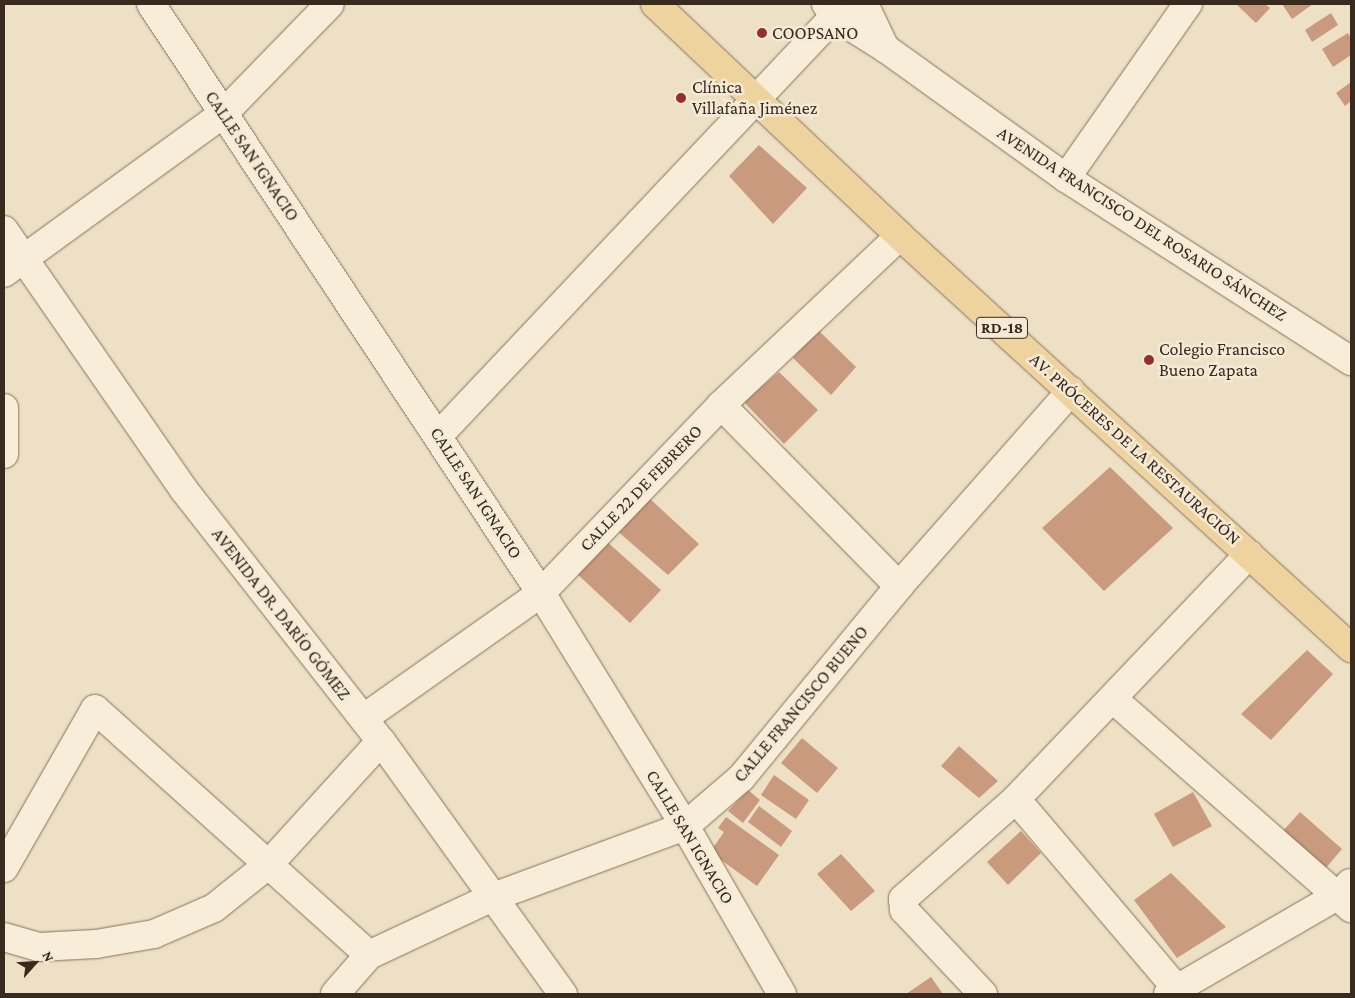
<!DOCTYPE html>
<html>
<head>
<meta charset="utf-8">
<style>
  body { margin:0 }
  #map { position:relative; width:1355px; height:998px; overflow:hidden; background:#ede0c5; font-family:"Crimson Pro",serif }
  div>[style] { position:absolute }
  .building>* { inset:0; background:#c99a7d }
  .roads { filter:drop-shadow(0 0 1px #87715c) drop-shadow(0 0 1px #87715c) }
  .street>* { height:28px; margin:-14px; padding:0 14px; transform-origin:14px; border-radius:14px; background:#f8edd8 }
  .secondary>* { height:28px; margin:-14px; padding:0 14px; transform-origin:14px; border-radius:14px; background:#f8edd8 }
  .primary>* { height:28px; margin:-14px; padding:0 14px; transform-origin:14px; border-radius:14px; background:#eed39f }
  .dots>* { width:14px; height:14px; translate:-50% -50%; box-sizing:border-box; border:2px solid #f4ead5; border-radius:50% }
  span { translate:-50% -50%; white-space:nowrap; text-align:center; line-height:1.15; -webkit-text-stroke:5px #f4ead5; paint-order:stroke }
  .shield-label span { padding:1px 4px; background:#f4ead5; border:1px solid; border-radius:4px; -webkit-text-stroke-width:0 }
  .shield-label { font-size:16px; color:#382a1f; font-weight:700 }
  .poi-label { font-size:18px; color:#382a1f }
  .left { translate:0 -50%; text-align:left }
  .street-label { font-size:18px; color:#382a1f }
  .frame { position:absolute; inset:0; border:5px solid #382a1f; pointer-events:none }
  .north { position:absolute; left:10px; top:938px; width:50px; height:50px; -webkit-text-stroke:4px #f4ead5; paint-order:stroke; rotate:64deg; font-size:14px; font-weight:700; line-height:20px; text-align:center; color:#382a1f }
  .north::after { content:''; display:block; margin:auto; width:18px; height:22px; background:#382a1f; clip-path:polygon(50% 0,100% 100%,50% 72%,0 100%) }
</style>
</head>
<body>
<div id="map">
  <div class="building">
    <i style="clip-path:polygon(1236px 4px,1265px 4px,1270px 8px,1256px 23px)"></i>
    <i style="clip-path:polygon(1282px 4px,1313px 4px,1292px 19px)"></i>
    <i style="clip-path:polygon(1331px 13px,1338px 25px,1312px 42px,1305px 30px)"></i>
    <i style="clip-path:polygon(1348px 33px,1351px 38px,1351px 55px,1333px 67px,1322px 49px)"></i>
    <i style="clip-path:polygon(1351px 82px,1351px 101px,1345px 106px,1336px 93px)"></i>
    <i style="clip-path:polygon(759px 145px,807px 188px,773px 224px,729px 176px)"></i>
    <i style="clip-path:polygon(818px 330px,856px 367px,831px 395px,793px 358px)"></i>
    <i style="clip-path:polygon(779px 372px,818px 410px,784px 444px,744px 402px)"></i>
    <i style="clip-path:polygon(1110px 467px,1173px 528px,1104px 591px,1042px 528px)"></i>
    <i style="clip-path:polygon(649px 498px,699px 544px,668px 575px,615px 529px)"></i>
    <i style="clip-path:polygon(605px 540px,661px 590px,630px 623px,576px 573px)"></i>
    <i style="clip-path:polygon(1307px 650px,1333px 674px,1271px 740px,1241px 714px)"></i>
    <i style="clip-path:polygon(802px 738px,838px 768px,817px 793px,781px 763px)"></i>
    <i style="clip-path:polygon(959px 746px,998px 781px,979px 798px,941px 766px)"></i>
    <i style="clip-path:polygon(774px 775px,809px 800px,796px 819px,761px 795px)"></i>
    <i style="clip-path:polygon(748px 790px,760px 800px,743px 823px,728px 811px)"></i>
    <i style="clip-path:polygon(1193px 792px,1212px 826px,1173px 847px,1154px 814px)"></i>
    <i style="clip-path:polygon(759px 806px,792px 831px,781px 847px,748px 822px)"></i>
    <i style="clip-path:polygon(1300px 812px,1342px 849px,1325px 869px,1282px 832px)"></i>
    <i style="clip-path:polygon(726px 817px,779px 855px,757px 886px,710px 852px,724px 832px,718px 828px)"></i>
    <i style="clip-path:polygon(1021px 831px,1041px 853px,1008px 885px,987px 862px)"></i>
    <i style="clip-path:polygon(841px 854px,875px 891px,851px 911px,817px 874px)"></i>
    <i style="clip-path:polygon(1171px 873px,1226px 927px,1177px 958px,1134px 900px)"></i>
    <i style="clip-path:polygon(931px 977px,943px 994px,906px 994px)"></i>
  </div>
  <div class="roads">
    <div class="street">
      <i style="left:151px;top:4px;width:706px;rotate:56.49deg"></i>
      <i style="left:541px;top:593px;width:274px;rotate:58.3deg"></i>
      <i style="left:685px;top:826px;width:194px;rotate:60deg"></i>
      <i style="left:1066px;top:178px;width:213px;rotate:-55deg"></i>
      <i style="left:4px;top:230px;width:316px;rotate:55.3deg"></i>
      <i style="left:184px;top:490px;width:319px;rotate:51.9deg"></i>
      <i style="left:381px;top:741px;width:312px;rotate:54.3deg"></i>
      <i style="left:4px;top:273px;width:271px;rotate:-36deg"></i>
      <i style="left:223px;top:114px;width:153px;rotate:-45.8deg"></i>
      <i style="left:721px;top:405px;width:254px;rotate:45.5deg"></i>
      <i style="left:439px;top:435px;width:593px;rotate:-46.64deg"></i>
      <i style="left:1113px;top:699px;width:317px;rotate:41.3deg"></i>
      <i style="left:364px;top:718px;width:217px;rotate:-35.2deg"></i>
      <i style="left:541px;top:593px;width:260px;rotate:-46.2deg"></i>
      <i style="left:721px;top:405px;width:246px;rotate:-43.4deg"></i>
      <i style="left:4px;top:868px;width:183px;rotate:-60.2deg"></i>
      <i style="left:95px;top:709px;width:368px;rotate:41.9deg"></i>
      <i style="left:4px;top:937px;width:36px;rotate:16deg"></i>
      <i style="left:39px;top:947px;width:57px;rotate:-3deg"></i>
      <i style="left:96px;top:944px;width:59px;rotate:-9.8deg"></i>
      <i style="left:154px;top:934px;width:65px;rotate:-23.4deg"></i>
      <i style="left:214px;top:908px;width:70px;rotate:-38.7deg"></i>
      <i style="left:269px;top:864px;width:166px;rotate:-47.7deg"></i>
      <i style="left:1177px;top:989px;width:249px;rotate:-130.3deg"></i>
      <i style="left:1016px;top:799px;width:338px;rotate:-46.4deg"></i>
      <i style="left:335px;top:994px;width:52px;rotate:-48.9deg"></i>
      <i style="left:369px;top:955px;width:137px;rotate:-25.1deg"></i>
      <i style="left:493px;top:897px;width:205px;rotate:-20.3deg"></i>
      <i style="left:685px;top:826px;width:74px;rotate:-40.6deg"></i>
      <i style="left:741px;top:778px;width:249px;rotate:-50.5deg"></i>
      <i style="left:899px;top:586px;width:260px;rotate:-48.6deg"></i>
      <i style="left:983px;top:994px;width:115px;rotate:-133.2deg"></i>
      <i style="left:904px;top:910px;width:11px;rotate:-95deg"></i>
      <i style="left:903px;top:899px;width:151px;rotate:-41.5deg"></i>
      <i style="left:1168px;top:994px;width:198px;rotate:-30.1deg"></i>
      <i style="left:1339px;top:895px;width:16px;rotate:-47deg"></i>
    </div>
    <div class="secondary">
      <i style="left:826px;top:4px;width:14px;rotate:56deg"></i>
      <i style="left:834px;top:16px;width:60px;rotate:32.1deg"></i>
      <i style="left:885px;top:48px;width:223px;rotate:35.7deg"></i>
      <i style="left:1066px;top:178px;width:339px;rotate:32.7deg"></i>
      <i style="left:864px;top:4px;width:49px;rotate:64.5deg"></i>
      <i style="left:4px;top:408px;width:46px;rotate:90deg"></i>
    </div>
    <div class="primary">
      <i style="left:655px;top:4px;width:337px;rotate:43.4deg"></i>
      <i style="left:900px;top:236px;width:611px;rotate:42.41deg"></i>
    </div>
  </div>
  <div class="dots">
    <i style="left:762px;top:33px;background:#942e32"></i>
    <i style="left:681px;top:98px;background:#942e32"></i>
    <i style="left:1149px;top:360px;background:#942e32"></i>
  </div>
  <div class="shield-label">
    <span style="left:1002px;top:328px">RD-18</span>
  </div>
  <div class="poi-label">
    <span class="left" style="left:772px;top:33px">COOPSANO</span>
    <span class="left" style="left:692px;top:98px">Clínica<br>Villafaña Jiménez</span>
    <span class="left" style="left:1159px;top:360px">Colegio Francisco<br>Bueno Zapata</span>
  </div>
  <div class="street-label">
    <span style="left:252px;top:156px;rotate:56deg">CALLE SAN IGNACIO</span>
    <span style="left:1142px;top:224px;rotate:33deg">AVENIDA FRANCISCO DEL ROSARIO SÁNCHEZ</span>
    <span style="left:1135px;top:449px;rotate:42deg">AV. PRÓCERES DE LA RESTAURACIÓN</span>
    <span style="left:641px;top:488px;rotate:-46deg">CALLE 22 DE FEBRERO</span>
    <span style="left:476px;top:493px;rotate:57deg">CALLE SAN IGNACIO</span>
    <span style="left:281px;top:614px;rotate:52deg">AVENIDA DR. DARÍO GÓMEZ</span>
    <span style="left:801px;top:704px;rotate:-50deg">CALLE FRANCISCO BUENO</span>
    <span style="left:690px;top:837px;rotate:59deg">CALLE SAN IGNACIO</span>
  </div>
  <div class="frame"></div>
  <div class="north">N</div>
</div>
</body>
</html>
